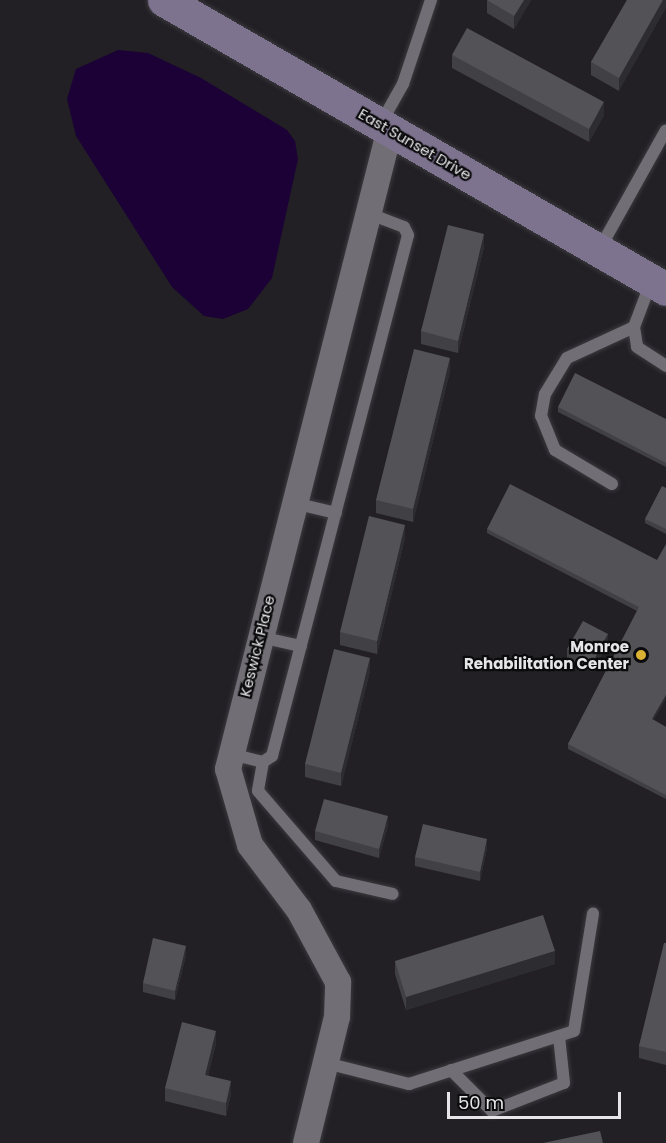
<!DOCTYPE html>
<html>
<head>
<meta charset="utf-8">
<style>
  body { margin:0 }
  #map { position:relative; width:666px; height:1143px; overflow:hidden; background:#222025; font-family:Poppins,sans-serif }
  div>[style] { position:absolute }
  .water>* { inset:0; background:#1b0136 }
  .roads { filter:drop-shadow(0 0 2px #3b3a3e) drop-shadow(0 0 2px #3b3a3e) }
  .lane>* { height:12px; margin:-6px; padding:0 6px; transform-origin:6px; border-radius:6px; background:#716f75 }
  .street>* { height:26px; margin:-13px; padding:0 13px; transform-origin:13px; border-radius:13px; background:#716f75 }
  .secondary>* { height:33px; margin:-16.5px; padding:0 16.5px; transform-origin:16.5px; border-radius:16.5px; background:#7d738f }
  .wall>* { inset:0; background:#414044 }
  .shaded-wall>* { inset:0; background:#2d2c30 }
  .building>* { inset:0; background:#535256 }
  .dots>* { width:16px; height:16px; translate:-50% -50%; box-sizing:border-box; border:3px solid #0b0a0c; border-radius:50% }
  span { translate:-50% -50%; white-space:nowrap; text-align:center; line-height:1.15; -webkit-text-stroke:4.5px #0b0a0c; paint-order:stroke }
  .street-label { font-size:15px; color:#e6e5e8 }
  .poi-label { font-size:15px; color:#e6e5e8; font-weight:700 }
  .right { translate:-100% -50%; text-align:right }
  .scale { position:absolute; left:447px; top:1092px; width:174px; height:27px; box-sizing:border-box; border:3px solid #e6e5e8; border-top:0; padding-left:8px; font-size:18px; line-height:21px; white-space:nowrap; color:#e6e5e8; -webkit-text-stroke:4px #0b0a0c; paint-order:stroke }
</style>
</head>
<body>
<div id="map">
  <div class="water">
    <i style="clip-path:polygon(118px 50px,148px 53px,201px 78px,287px 130px,295px 141px,298px 159px,272px 278px,248px 309px,223px 319px,204px 316px,172px 287px,76px 136px,67px 99px,76px 69px)"></i>
  </div>
  <div class="roads">
    <div class="lane">
      <i style="left:381px;top:123px;width:45px;rotate:-60.6deg"></i>
      <i style="left:403px;top:84px;width:89px;rotate:-71.6deg"></i>
      <i style="left:599px;top:250px;width:137px;rotate:-60.8deg"></i>
      <i style="left:651px;top:282px;width:48px;rotate:110.7deg"></i>
      <i style="left:634px;top:327px;width:20px;rotate:81deg"></i>
      <i style="left:637px;top:347px;width:35px;rotate:33deg"></i>
      <i style="left:612px;top:484px;width:66px;rotate:-149.2deg"></i>
      <i style="left:555px;top:450px;width:37px;rotate:-112deg"></i>
      <i style="left:541px;top:416px;width:22px;rotate:-80deg"></i>
      <i style="left:545px;top:394px;width:42px;rotate:-58.6deg"></i>
      <i style="left:567px;top:358px;width:74px;rotate:-24.8deg"></i>
      <i style="left:294px;top:503px;width:43px;rotate:13.4deg"></i>
      <i style="left:260px;top:637px;width:42px;rotate:12.4deg"></i>
      <i style="left:231px;top:754px;width:33px;rotate:14deg"></i>
      <i style="left:263px;top:762px;width:11px;rotate:-34deg"></i>
      <i style="left:272px;top:756px;width:538px;rotate:-75.37deg"></i>
      <i style="left:408px;top:235px;width:9px;rotate:-117deg"></i>
      <i style="left:404px;top:227px;width:39px;rotate:-159deg"></i>
      <i style="left:263px;top:762px;width:29px;rotate:100deg"></i>
      <i style="left:258px;top:791px;width:119px;rotate:49.1deg"></i>
      <i style="left:336px;top:881px;width:58px;rotate:12.8deg"></i>
      <i style="left:326px;top:1063px;width:86px;rotate:14.2deg"></i>
      <i style="left:409px;top:1084px;width:173px;rotate:-17.8deg"></i>
      <i style="left:574px;top:1031px;width:119px;rotate:-80.8deg"></i>
      <i style="left:451px;top:1070px;width:58px;rotate:45deg"></i>
      <i style="left:492px;top:1111px;width:77px;rotate:-21.3deg"></i>
      <i style="left:564px;top:1083px;width:47px;rotate:-96.1deg"></i>
    </div>
    <div class="street">
      <i style="left:306px;top:1143px;width:130px;rotate:-76.2deg"></i>
      <i style="left:337px;top:1017px;width:35px;rotate:-88deg"></i>
      <i style="left:338px;top:982px;width:82px;rotate:-118.4deg"></i>
      <i style="left:299px;top:910px;width:81px;rotate:-127deg"></i>
      <i style="left:250px;top:845px;width:79px;rotate:-106.1deg"></i>
      <i style="left:228px;top:769px;width:660px;rotate:-75.8deg"></i>
    </div>
    <div class="secondary">
      <i style="left:164px;top:0;width:579px;rotate:29.93deg"></i>
    </div>
  </div>
  <div class="wall">
    <i style="clip-path:polygon(487px 0,531px 0,514px 29px,487px 13px)"></i>
    <i style="clip-path:polygon(627px 0,619px 91px,591px 75px,591px 62px)"></i>
    <i style="clip-path:polygon(452px 55px,604px 115px,589px 142px,452px 68px)"></i>
    <i style="clip-path:polygon(484px 247px,458px 353px,421px 344px,421px 331px)"></i>
    <i style="clip-path:polygon(450px 371px,413px 522px,376px 513px,376px 500px)"></i>
    <i style="clip-path:polygon(558px 407px,666px 419px,666px 467px,558px 412px)"></i>
    <i style="clip-path:polygon(666px 488px,666px 534px,645px 523px,645px 519px)"></i>
    <i style="clip-path:polygon(487px 529px,657px 560px,654px 720px,666px 727px,666px 799px,568px 749px,568px 744px,637px 611px,487px 533px)"></i>
    <i style="clip-path:polygon(405px 538px,377px 654px,340px 645px,340px 632px)"></i>
    <i style="clip-path:polygon(608px 643px,592px 672px,567px 658px,567px 649px)"></i>
    <i style="clip-path:polygon(370px 671px,341px 786px,305px 777px,305px 764px)"></i>
    <i style="clip-path:polygon(388px 825px,379px 858px,315px 840px,315px 831px)"></i>
    <i style="clip-path:polygon(487px 848px,480px 881px,415px 866px,415px 857px)"></i>
    <i style="clip-path:polygon(666px 943px,666px 1065px,639px 1058px,639px 1046px)"></i>
    <i style="clip-path:polygon(186px 955px,175px 1000px,143px 992px,143px 983px)"></i>
    <i style="clip-path:polygon(395px 961px,555px 964px,406px 1010px,395px 974px)"></i>
    <i style="clip-path:polygon(216px 1044px,208px 1075px,231px 1094px,226px 1116px,165px 1101px,165px 1088px)"></i>
  </div>
  <div class="shaded-wall">
    <i style="clip-path:polygon(524px 0,531px 0,514px 29px,514px 16px)"></i>
    <i style="clip-path:polygon(663px 0,666px 0,666px 8px,619px 91px,619px 78px)"></i>
    <i style="clip-path:polygon(604px 102px,604px 115px,589px 142px,589px 129px)"></i>
    <i style="clip-path:polygon(484px 234px,484px 247px,458px 353px,458px 341px)"></i>
    <i style="clip-path:polygon(450px 358px,450px 371px,413px 522px,413px 509px)"></i>
    <i style="clip-path:polygon(405px 525px,405px 538px,377px 654px,377px 641px)"></i>
    <i style="clip-path:polygon(608px 634px,608px 643px,592px 672px,592px 663px)"></i>
    <i style="clip-path:polygon(370px 658px,370px 671px,341px 786px,341px 773px)"></i>
    <i style="clip-path:polygon(666px 695px,666px 699px,652px 723px,652px 719px)"></i>
    <i style="clip-path:polygon(388px 816px,388px 825px,379px 858px,379px 849px)"></i>
    <i style="clip-path:polygon(487px 839px,487px 848px,480px 881px,480px 872px)"></i>
    <i style="clip-path:polygon(186px 946px,186px 955px,175px 1000px,175px 991px)"></i>
    <i style="clip-path:polygon(555px 951px,555px 964px,406px 1010px,406px 997px)"></i>
    <i style="clip-path:polygon(216px 1031px,216px 1044px,205px 1087px,205px 1075px)"></i>
    <i style="clip-path:polygon(231px 1081px,231px 1094px,226px 1116px,226px 1103px)"></i>
  </div>
  <div class="building">
    <i style="clip-path:polygon(487px 0,524px 0,514px 16px)"></i>
    <i style="clip-path:polygon(627px 0,663px 0,619px 78px,591px 62px)"></i>
    <i style="clip-path:polygon(467px 28px,604px 102px,589px 129px,452px 55px)"></i>
    <i style="clip-path:polygon(448px 225px,484px 234px,458px 341px,421px 331px)"></i>
    <i style="clip-path:polygon(414px 349px,450px 358px,413px 509px,376px 500px)"></i>
    <i style="clip-path:polygon(575px 373px,666px 419px,666px 463px,558px 407px)"></i>
    <i style="clip-path:polygon(510px 484px,657px 560px,666px 544px,666px 695px,652px 719px,666px 727px,666px 795px,568px 744px,639px 607px,487px 529px)"></i>
    <i style="clip-path:polygon(662px 486px,666px 488px,666px 529px,645px 519px)"></i>
    <i style="clip-path:polygon(369px 516px,405px 525px,377px 641px,340px 632px)"></i>
    <i style="clip-path:polygon(583px 621px,608px 634px,592px 663px,567px 649px)"></i>
    <i style="clip-path:polygon(334px 649px,370px 658px,341px 773px,305px 764px)"></i>
    <i style="clip-path:polygon(324px 799px,388px 816px,379px 849px,315px 831px)"></i>
    <i style="clip-path:polygon(423px 824px,487px 839px,480px 872px,415px 857px)"></i>
    <i style="clip-path:polygon(543px 915px,555px 951px,406px 997px,395px 961px)"></i>
    <i style="clip-path:polygon(153px 938px,186px 946px,175px 991px,143px 983px)"></i>
    <i style="clip-path:polygon(664px 943px,666px 943px,666px 1052px,639px 1046px)"></i>
    <i style="clip-path:polygon(182px 1022px,216px 1031px,205px 1075px,231px 1081px,226px 1103px,165px 1088px)"></i>
    <i style="clip-path:polygon(600px 1131px,603px 1143px,543px 1143px)"></i>
  </div>
  <div class="dots">
    <i style="left:641px;top:655px;background:#dbb233"></i>
  </div>
  <div class="street-label">
    <span style="left:415px;top:144px;rotate:30deg">East Sunset Drive</span>
    <span style="left:257px;top:646px;rotate:-76deg">Keswick Place</span>
  </div>
  <div class="poi-label">
    <span class="right" style="left:629px;top:655px">Monroe<br>Rehabilitation Center</span>
  </div>
  <div class="scale">50 m</div>
</div>
</body>
</html>
